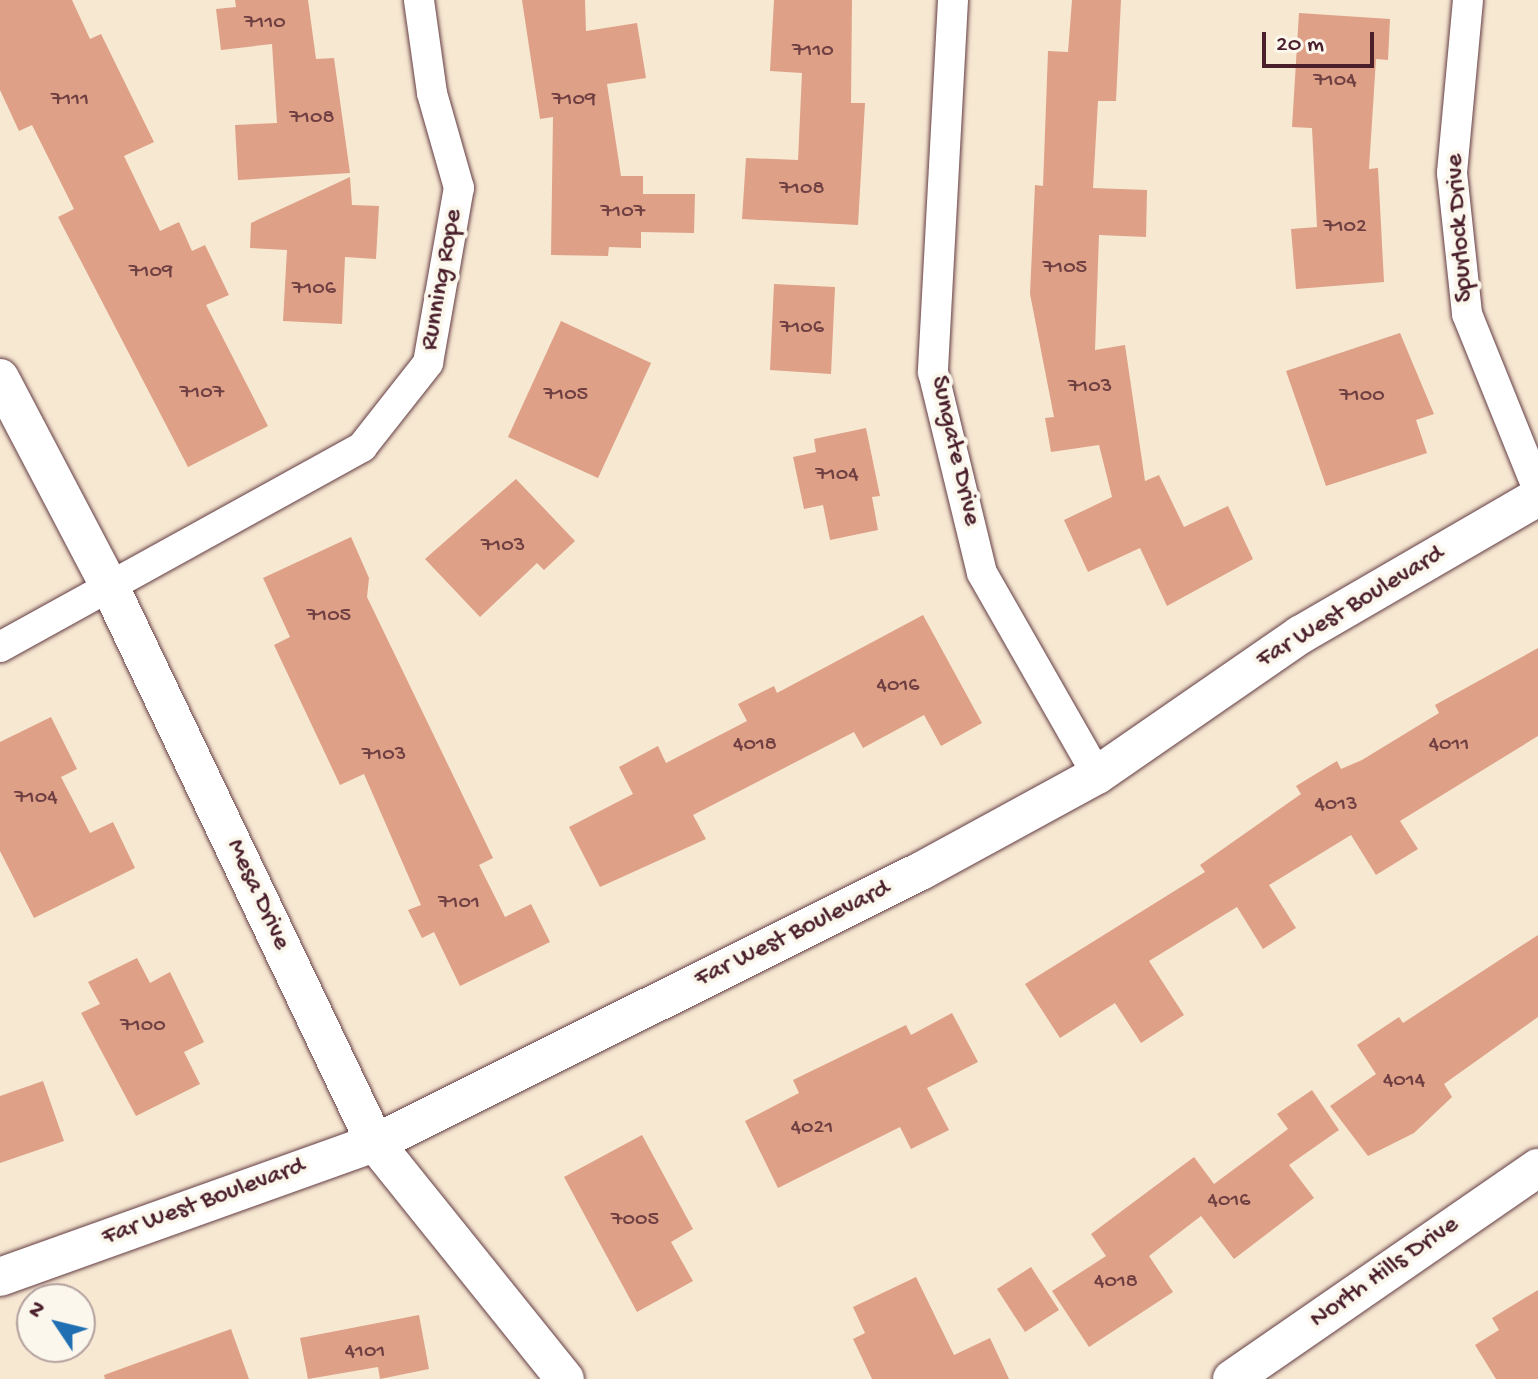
<!DOCTYPE html>
<html>
<head>
<meta charset="utf-8">
<style>
  body { margin:0 }
  #map { position:relative; width:1538px; height:1379px; overflow:hidden; background:#f7e8d2; font-family:"Gochi Hand",sans-serif }
  div>[style] { position:absolute }
  .building>* { inset:0; background:#dea087 }
  .roads { filter:drop-shadow(0 0 2px #643d44) drop-shadow(0 0 2px #643d44) }
  .minor>* { height:30px; margin:-15px; padding:0 15px; transform-origin:15px; border-radius:15px; background:#fff }
  .tertiary>* { height:38px; margin:-19px; padding:0 19px; transform-origin:19px; border-radius:19px; background:#fff }
  span { translate:-50% -50%; white-space:nowrap; text-align:center; line-height:1.15; -webkit-text-stroke:8px #fbf7ec; paint-order:stroke }
  .number-label { font-size:22px; color:#6f3f42 }
  .number-label span { -webkit-text-stroke-width:0 }
  .street-label { font-size:26px; color:#4a1f2b }
  .north { position:absolute; left:16px; top:1283px; width:80px; height:80px; box-sizing:border-box; background:#fbf7ec; border:2px solid #b4a19f; border-radius:50%; rotate:305deg; font-size:22px; font-weight:700; line-height:32px; text-align:center; color:#4a1f2b }
  .north::after { content:''; display:block; margin:auto; width:28px; height:36px; background:#1f6fb2; clip-path:polygon(50% 0,100% 100%,50% 72%,0 100%) }
  .scale { position:absolute; left:1262px; top:32px; width:112px; height:36px; box-sizing:border-box; border:4px solid #4a1f2b; border-top:0; padding-left:10px; font-size:24px; line-height:28px; white-space:nowrap; color:#4a1f2b; -webkit-text-stroke:6px #fbf7ec; paint-order:stroke }
</style>
</head>
<body>
<div id="map">
  <div class="building">
    <i style="clip-path:polygon(0 0,72px 0,90px 39px,101px 34px,154px 142px,124px 156px,160px 231px,179px 222px,192px 251px,205px 245px,229px 295px,206px 305px,268px 426px,188px 467px,58px 217px,74px 209px,32px 125px,19px 131px,0 90px)"></i>
    <i style="clip-path:polygon(235px 0,308px 0,316px 59px,334px 58px,350px 173px,238px 180px,235px 125px,277px 123px,272px 44px,221px 50px,216px 9px,236px 7px)"></i>
    <i style="clip-path:polygon(522px 0,585px 0,586px 31px,637px 23px,646px 78px,607px 84px,621px 176px,643px 176px,643px 194px,695px 194px,694px 233px,641px 232px,641px 248px,609px 247px,608px 256px,551px 255px,553px 117px,540px 119px)"></i>
    <i style="clip-path:polygon(774px 0,852px 0,851px 103px,865px 103px,858px 225px,742px 219px,746px 158px,798px 160px,802px 73px,770px 71px)"></i>
    <i style="clip-path:polygon(1072px 0,1121px 0,1116px 101px,1098px 101px,1093px 188px,1147px 190px,1146px 237px,1099px 235px,1095px 350px,1125px 345px,1145px 481px,1159px 475px,1184px 527px,1228px 506px,1253px 559px,1167px 606px,1140px 548px,1088px 572px,1064px 520px,1112px 497px,1099px 445px,1051px 452px,1045px 418px,1054px 417px,1030px 294px,1035px 185px,1043px 186px,1048px 51px,1068px 52px)"></i>
    <i style="clip-path:polygon(1299px 13px,1390px 19px,1388px 60px,1376px 59px,1369px 169px,1378px 168px,1384px 282px,1296px 289px,1291px 229px,1317px 227px,1312px 128px,1292px 127px)"></i>
    <i style="clip-path:polygon(350px 177px,352px 205px,379px 206px,376px 259px,345px 257px,342px 324px,283px 321px,287px 250px,250px 248px,251px 223px)"></i>
    <i style="clip-path:polygon(774px 284px,835px 287px,831px 374px,770px 370px)"></i>
    <i style="clip-path:polygon(561px 321px,651px 363px,598px 478px,508px 437px)"></i>
    <i style="clip-path:polygon(1400px 333px,1434px 414px,1416px 420px,1427px 453px,1326px 486px,1286px 371px)"></i>
    <i style="clip-path:polygon(866px 428px,880px 496px,872px 497px,878px 530px,830px 540px,823px 505px,804px 509px,793px 457px,816px 452px,814px 439px)"></i>
    <i style="clip-path:polygon(516px 479px,575px 541px,544px 570px,537px 563px,480px 617px,425px 559px)"></i>
    <i style="clip-path:polygon(351px 537px,369px 578px,367px 597px,493px 858px,479px 865px,505px 917px,531px 904px,550px 942px,460px 986px,434px 932px,422px 938px,408px 910px,421px 905px,364px 774px,340px 785px,274px 645px,290px 637px,263px 578px)"></i>
    <i style="clip-path:polygon(923px 615px,982px 723px,941px 746px,924px 715px,863px 748px,854px 732px,693px 815px,706px 839px,600px 887px,569px 827px,633px 794px,619px 767px,658px 746px,666px 763px,747px 721px,738px 704px,774px 686px,777px 693px)"></i>
    <i style="clip-path:polygon(1538px 648px,1538px 736px,1400px 821px,1418px 849px,1376px 875px,1351px 835px,1269px 885px,1296px 928px,1263px 949px,1237px 907px,1149px 961px,1184px 1015px,1141px 1043px,1115px 1003px,1060px 1038px,1025px 984px,1205px 872px,1200px 865px,1301px 794px,1296px 786px,1337px 761px,1341px 769px,1362px 760px,1439px 713px,1435px 705px)"></i>
    <i style="clip-path:polygon(51px 717px,77px 769px,61px 777px,90px 833px,113px 822px,135px 868px,34px 918px,0 851px,0 742px)"></i>
    <i style="clip-path:polygon(1538px 935px,1538px 1017px,1444px 1084px,1452px 1097px,1414px 1133px,1368px 1156px,1330px 1106px,1376px 1074px,1357px 1045px,1399px 1017px,1403px 1023px)"></i>
    <i style="clip-path:polygon(137px 958px,150px 983px,170px 972px,204px 1042px,184px 1052px,200px 1084px,136px 1116px,81px 1013px,100px 1004px,88px 982px)"></i>
    <i style="clip-path:polygon(952px 1013px,978px 1062px,927px 1088px,949px 1130px,911px 1149px,900px 1127px,778px 1188px,745px 1121px,799px 1093px,793px 1080px,906px 1025px,911px 1035px)"></i>
    <i style="clip-path:polygon(43px 1081px,64px 1141px,0 1163px,0 1096px)"></i>
    <i style="clip-path:polygon(1312px 1090px,1339px 1130px,1289px 1165px,1314px 1198px,1234px 1259px,1201px 1216px,1149px 1256px,1173px 1292px,1089px 1347px,1052px 1291px,1106px 1256px,1091px 1234px,1194px 1157px,1214px 1184px,1288px 1129px,1277px 1114px)"></i>
    <i style="clip-path:polygon(642px 1135px,693px 1229px,671px 1242px,693px 1281px,637px 1312px,564px 1177px)"></i>
    <i style="clip-path:polygon(1031px 1267px,1059px 1310px,1025px 1332px,997px 1289px)"></i>
    <i style="clip-path:polygon(916px 1277px,954px 1355px,990px 1338px,1009px 1379px,872px 1379px,853px 1339px,865px 1333px,853px 1307px)"></i>
    <i style="clip-path:polygon(1538px 1290px,1538px 1379px,1496px 1379px,1475px 1345px,1499px 1330px,1492px 1318px)"></i>
    <i style="clip-path:polygon(419px 1315px,429px 1369px,380px 1379px,378px 1367px,308px 1379px,300px 1338px)"></i>
    <i style="clip-path:polygon(231px 1329px,249px 1379px,105px 1379px,104px 1375px)"></i>
  </div>
  <div class="roads">
    <div class="minor">
      <i style="left:953px;top:0;width:373px;rotate:93.1deg"></i>
      <i style="left:933px;top:372px;width:207px;rotate:76.3deg"></i>
      <i style="left:982px;top:573px;width:232px;rotate:60.3deg"></i>
      <i style="left:1468px;top:0;width:174px;rotate:95.3deg"></i>
      <i style="left:1452px;top:173px;width:142px;rotate:83.9deg"></i>
      <i style="left:1467px;top:314px;width:190px;rotate:68deg"></i>
      <i style="left:0;top:647px;width:414px;rotate:-28.9deg"></i>
      <i style="left:362px;top:447px;width:107px;rotate:-51.8deg"></i>
      <i style="left:428px;top:363px;width:178px;rotate:-80deg"></i>
      <i style="left:459px;top:188px;width:99px;rotate:-105.9deg"></i>
      <i style="left:432px;top:93px;width:94px;rotate:-98deg"></i>
    </div>
    <div class="tertiary">
      <i style="left:0;top:378px;width:238px;rotate:62.3deg"></i>
      <i style="left:111px;top:589px;width:614px;rotate:64.52deg"></i>
      <i style="left:375px;top:1143px;width:303px;rotate:51.2deg"></i>
      <i style="left:0;top:1277px;width:398px;rotate:-19.7deg"></i>
      <i style="left:375px;top:1143px;width:610px;rotate:-26.48deg"></i>
      <i style="left:921px;top:871px;width:200px;rotate:-28.6deg"></i>
      <i style="left:1097px;top:775px;width:247px;rotate:-34.6deg"></i>
      <i style="left:1300px;top:635px;width:275px;rotate:-30.1deg"></i>
      <i style="left:1232px;top:1379px;width:372px;rotate:-34.6deg"></i>
    </div>
  </div>
  <div class="number-label">
    <span style="left:265px;top:24px">7110</span>
    <span style="left:813px;top:52px">7110</span>
    <span style="left:1335px;top:82px">7104</span>
    <span style="left:70px;top:101px">7111</span>
    <span style="left:574px;top:101px">7109</span>
    <span style="left:312px;top:119px">7108</span>
    <span style="left:802px;top:190px">7108</span>
    <span style="left:623px;top:213px">7107</span>
    <span style="left:1345px;top:228px">7102</span>
    <span style="left:1065px;top:269px">7105</span>
    <span style="left:151px;top:273px">7109</span>
    <span style="left:314px;top:290px">7106</span>
    <span style="left:802px;top:329px">7106</span>
    <span style="left:1090px;top:388px">7103</span>
    <span style="left:202px;top:394px">7107</span>
    <span style="left:566px;top:396px">7105</span>
    <span style="left:1362px;top:397px">7100</span>
    <span style="left:837px;top:476px">7104</span>
    <span style="left:503px;top:547px">7103</span>
    <span style="left:329px;top:617px">7105</span>
    <span style="left:898px;top:687px">4016</span>
    <span style="left:755px;top:746px">4018</span>
    <span style="left:1449px;top:746px">4011</span>
    <span style="left:384px;top:756px">7103</span>
    <span style="left:36px;top:799px">7104</span>
    <span style="left:1336px;top:806px">4013</span>
    <span style="left:459px;top:904px">7101</span>
    <span style="left:143px;top:1027px">7100</span>
    <span style="left:1404px;top:1082px">4014</span>
    <span style="left:812px;top:1129px">4021</span>
    <span style="left:1229px;top:1202px">4016</span>
    <span style="left:635px;top:1221px">7005</span>
    <span style="left:1116px;top:1283px">4018</span>
    <span style="left:365px;top:1353px">4101</span>
  </div>
  <div class="street-label">
    <span style="left:1461px;top:228px;rotate:-94deg">Spurlock Drive</span>
    <span style="left:443px;top:280px;rotate:-80deg">Running Rope</span>
    <span style="left:954px;top:451px;rotate:77deg">Sungate Drive</span>
    <span style="left:1351px;top:608px;rotate:-31deg">Far West Boulevard</span>
    <span style="left:257px;top:895px;rotate:65deg">Mesa Drive</span>
    <span style="left:793px;top:935px;rotate:-26deg">Far West Boulevard</span>
    <span style="left:204px;top:1203px;rotate:-20deg">Far West Boulevard</span>
    <span style="left:1385px;top:1273px;rotate:-35deg">North Hills Drive</span>
  </div>
  <div class="north">N</div>
  <div class="scale">20 m</div>
</div>
</body>
</html>
